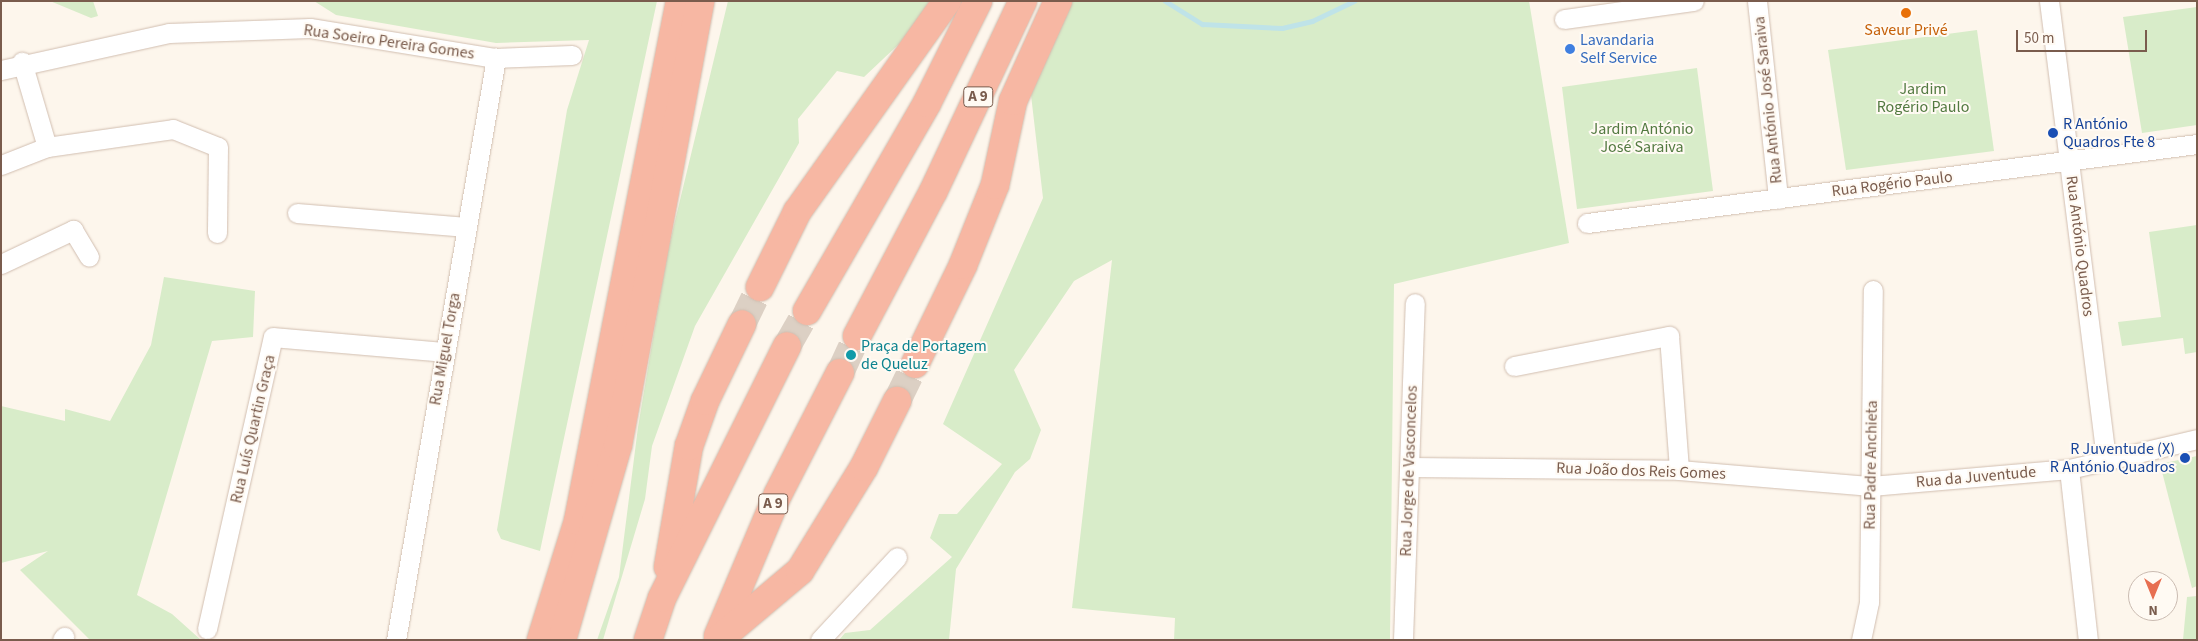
<!DOCTYPE html>
<html>
<head>
<meta charset="utf-8">
<style>
  body { margin:0 }
  #map { position:relative; width:2198px; height:641px; overflow:hidden; background:#fdf6ec; font-family:"Source Sans 3",sans-serif }
  div>[style] { position:absolute }
  .green>* { inset:0; background:#d8ecc9 }
  .stream>* { height:5px; margin:-2.5px; padding:0 2.5px; transform-origin:2.5px; border-radius:2.5px; background:#bfe3e8 }
  .motorway-tunnel>* { height:28px; margin-top:-14px; transform-origin:0; background:repeating-linear-gradient(90deg,#dcd0c4 0 28px,transparent 0 42px) }
  .roads { filter:drop-shadow(0 0 1px #d1beb0) drop-shadow(0 0 1px #d1beb0) }
  .minor>* { height:19px; margin:-9.5px; padding:0 9.5px; transform-origin:9.5px; border-radius:9.5px; background:#fff }
  .motorway>* { height:28px; margin:-14px; padding:0 14px; transform-origin:14px; border-radius:14px; background:#f7b7a3 }
  .dots>* { width:14px; height:14px; translate:-50% -50%; box-sizing:border-box; border:2px solid #fffaf3; border-radius:50% }
  span { translate:-50% -50%; white-space:nowrap; text-align:center; line-height:1.15; -webkit-text-stroke:4px #fffaf3; paint-order:stroke }
  .shield-label span { padding:1px 4px; background:#fffaf3; border:1px solid; border-radius:4px; -webkit-text-stroke-width:0 }
  .shield-label { font-size:15px; color:#7a5c4d; font-weight:700 }
  .food-label { font-size:16px; color:#c56008 }
  .shop-label { font-size:16px; color:#366cbe }
  .left { translate:0 -50%; text-align:left }
  .street-label { font-size:16px; color:#7a5c4d }
  .park-label { font-size:16px; color:#537a41 }
  .transit-label { font-size:16px; color:#164399 }
  .right { translate:-100% -50%; text-align:right }
  .culture-label { font-size:16px; color:#0d838f }
  .frame { position:absolute; inset:0; border:2px solid #7a5c4d; pointer-events:none }
  .north { position:absolute; left:2128px; top:571px; width:50px; height:50px; box-sizing:border-box; background:#fffaf3; border:1px solid #cabbb1; border-radius:50%; rotate:180deg; font-size:14px; font-weight:700; line-height:20px; text-align:center; color:#7a5c4d }
  .north::after { content:''; display:block; margin:auto; width:18px; height:22px; background:#e76f51; clip-path:polygon(50% 0,100% 100%,50% 72%,0 100%) }
  .scale { position:absolute; left:2016px; top:30px; width:131px; height:22px; box-sizing:border-box; border:2px solid #7a5c4d; border-top:0; padding-left:6px; font-size:15px; line-height:18px; white-space:nowrap; color:#7a5c4d; -webkit-text-stroke:4px #fffaf3; paint-order:stroke }
</style>
</head>
<body>
<div id="map">
  <div class="green">
    <i style="clip-path:polygon(50px 1px,93px 1px,98px 16px,91px 18px)"></i>
    <i style="clip-path:polygon(314px 1px,657px 1px,540px 551px,501px 539px,497px 530px,567px 110px,589px 40px,496px 43px,336px 15px)"></i>
    <i style="clip-path:polygon(728px 1px,929px 1px,917px 27px,864px 77px,837px 71px,798px 119px,799px 143px,695px 326px,652px 446px,645px 499px,603px 640px,597px 640px,619px 577px,638px 427px,667px 254px)"></i>
    <i style="clip-path:polygon(1058px 1px,1529px 1px,1569px 243px,1394px 284px,1390px 640px,1174px 640px,1175px 618px,1072px 608px,1112px 260px,1074px 281px,1014px 370px,1041px 430px,1030px 459px,1015px 472px,956px 569px,949px 640px,839px 640px,845px 633px,870px 630px,952px 557px,930px 538px,939px 514px,957px 514px,1002px 464px,943px 424px,1043px 198px,1031px 95px)"></i>
    <i style="clip-path:polygon(2197px 7px,2197px 125px,2142px 133px,2123px 17px)"></i>
    <i style="clip-path:polygon(1977px 30px,1994px 151px,1846px 170px,1828px 50px)"></i>
    <i style="clip-path:polygon(1697px 68px,1713px 191px,1577px 209px,1562px 87px)"></i>
    <i style="clip-path:polygon(2197px 225px,2197px 352px,2185px 354px,2183px 338px,2122px 346px,2118px 322px,2161px 317px,2149px 232px)"></i>
    <i style="clip-path:polygon(164px 277px,255px 291px,253px 337px,212px 341px,137px 595px,172px 614px,201px 640px,90px 640px,20px 570px,48px 551px,1px 563px,1px 406px,65px 421px,65px 409px,110px 421px,151px 345px)"></i>
    <i style="clip-path:polygon(2197px 456px,2197px 586px,2192px 588px,2160px 464px)"></i>
    <i style="clip-path:polygon(2197px 596px,2197px 640px,2183px 640px,2187px 597px)"></i>
  </div>
  <div class="stream">
    <i style="left:1165px;top:1px;width:44px;rotate:31.9deg"></i>
    <i style="left:1202px;top:24px;width:80px;rotate:2.9deg"></i>
    <i style="left:1282px;top:28px;width:31px;rotate:-13deg"></i>
    <i style="left:1312px;top:21px;width:47px;rotate:-25.5deg"></i>
  </div>
  <div class="motorway-tunnel">
    <i style="left:742px;top:324px;width:41px;rotate:-64.1deg"></i>
    <i style="left:787px;top:346px;width:40px;rotate:-60.3deg"></i>
    <i style="left:840px;top:373px;width:41px;rotate:-65.3deg"></i>
    <i style="left:897px;top:401px;width:41px;rotate:-64.1deg"></i>
  </div>
  <div class="roads">
    <div class="minor">
      <i style="left:1757px;top:1px;width:199px;rotate:83.9deg"></i>
      <i style="left:2049px;top:1px;width:463px;rotate:82.9deg"></i>
      <i style="left:1564px;top:19px;width:131px;rotate:-7.9deg"></i>
      <i style="left:1px;top:70px;width:172px;rotate:-12.4deg"></i>
      <i style="left:169px;top:33px;width:141px;rotate:-2deg"></i>
      <i style="left:310px;top:28px;width:188px;rotate:9.2deg"></i>
      <i style="left:496px;top:58px;width:76px;rotate:-2.3deg"></i>
      <i style="left:47px;top:147px;width:127px;rotate:-8.1deg"></i>
      <i style="left:173px;top:129px;width:48px;rotate:21.8deg"></i>
      <i style="left:218px;top:147px;width:86px;rotate:90.7deg"></i>
      <i style="left:1px;top:165px;width:49px;rotate:-21.4deg"></i>
      <i style="left:47px;top:147px;width:89px;rotate:-106.4deg"></i>
      <i style="left:297px;top:213px;width:170px;rotate:4.7deg"></i>
      <i style="left:1587px;top:223px;width:615px;rotate:-7.38deg"></i>
      <i style="left:1px;top:264px;width:80px;rotate:-25.3deg"></i>
      <i style="left:73px;top:230px;width:31px;rotate:59deg"></i>
      <i style="left:1514px;top:366px;width:158px;rotate:-11deg"></i>
      <i style="left:1669px;top:336px;width:134px;rotate:85.7deg"></i>
      <i style="left:1410px;top:467px;width:269px;rotate:0.6deg"></i>
      <i style="left:1679px;top:470px;width:193px;rotate:4.8deg"></i>
      <i style="left:1871px;top:486px;width:199px;rotate:-4.9deg"></i>
      <i style="left:2069px;top:469px;width:131px;rotate:-13.2deg"></i>
      <i style="left:2069px;top:469px;width:172px;rotate:83.7deg"></i>
      <i style="left:207px;top:629px;width:299px;rotate:-77.3deg"></i>
      <i style="left:273px;top:337px;width:173px;rotate:5deg"></i>
      <i style="left:62px;top:640px;width:4px;rotate:-56deg"></i>
      <i style="left:396px;top:640px;width:591px;rotate:-80.25deg"></i>
      <i style="left:820px;top:640px;width:113px;rotate:-47.1deg"></i>
      <i style="left:1403px;top:640px;width:337px;rotate:-88deg"></i>
      <i style="left:1861px;top:640px;width:39px;rotate:-78deg"></i>
      <i style="left:1869px;top:602px;width:312px;rotate:-89.3deg"></i>
    </div>
    <div class="motorway">
      <i style="left:760px;top:287px;width:84px;rotate:-63.7deg"></i>
      <i style="left:797px;top:212px;width:259px;rotate:-54.6deg"></i>
      <i style="left:807px;top:311px;width:240px;rotate:-60deg"></i>
      <i style="left:927px;top:103px;width:114px;rotate:-63.4deg"></i>
      <i style="left:857px;top:336px;width:163px;rotate:-62.2deg"></i>
      <i style="left:933px;top:192px;width:211px;rotate:-64.8deg"></i>
      <i style="left:915px;top:364px;width:110px;rotate:-64.1deg"></i>
      <i style="left:963px;top:265px;width:86px;rotate:-68.2deg"></i>
      <i style="left:995px;top:185px;width:86px;rotate:-77.9deg"></i>
      <i style="left:1013px;top:101px;width:110px;rotate:-65.8deg"></i>
      <i style="left:668px;top:567px;width:123px;rotate:-80.2deg"></i>
      <i style="left:689px;top:446px;width:48px;rotate:-70.4deg"></i>
      <i style="left:705px;top:401px;width:85px;rotate:-64.3deg"></i>
      <i style="left:718px;top:636px;width:154px;rotate:-67.1deg"></i>
      <i style="left:778px;top:494px;width:136px;rotate:-62.9deg"></i>
      <i style="left:541px;top:640px;width:125px;rotate:-72.7deg"></i>
      <i style="left:578px;top:521px;width:530px;rotate:-78.9deg"></i>
      <i style="left:562px;top:640px;width:203px;rotate:-74deg"></i>
      <i style="left:618px;top:445px;width:452px;rotate:-79.5deg"></i>
      <i style="left:648px;top:640px;width:44px;rotate:-71.6deg"></i>
      <i style="left:662px;top:598px;width:281px;rotate:-63.6deg"></i>
      <i style="left:718px;top:640px;width:107px;rotate:-40.1deg"></i>
      <i style="left:800px;top:571px;width:122px;rotate:-58.4deg"></i>
      <i style="left:864px;top:467px;width:74px;rotate:-63.4deg"></i>
    </div>
  </div>
  <div class="dots">
    <i style="left:1906px;top:13px;background:#e8710a"></i>
    <i style="left:1570px;top:49px;background:#3f7fe0"></i>
    <i style="left:2053px;top:133px;background:#1a4fb4"></i>
    <i style="left:851px;top:355px;background:#0f9aa8"></i>
    <i style="left:2185px;top:458px;background:#1a4fb4"></i>
  </div>
  <div class="shield-label">
    <span style="left:978px;top:97px">A 9</span>
    <span style="left:773px;top:504px">A 9</span>
  </div>
  <div class="food-label">
    <span style="left:1906px;top:30px">Saveur Privé</span>
  </div>
  <div class="shop-label">
    <span class="left" style="left:1580px;top:49px">Lavandaria<br>Self Service</span>
  </div>
  <div class="street-label">
    <span style="left:389px;top:42px;rotate:8deg">Rua Soeiro Pereira Gomes</span>
    <span style="left:1768px;top:100px;rotate:-96deg">Rua António José Saraiva</span>
    <span style="left:1892px;top:184px;rotate:-7deg">Rua Rogério Paulo</span>
    <span style="left:2080px;top:246px;rotate:83deg">Rua António Quadros</span>
    <span style="left:445px;top:349px;rotate:-80deg">Rua Miguel Torga</span>
    <span style="left:253px;top:429px;rotate:-77deg">Rua Luís Quartin Graça</span>
    <span style="left:1871px;top:465px;rotate:-89deg">Rua Padre Anchieta</span>
    <span style="left:1409px;top:471px;rotate:-88deg">Rua Jorge de Vasconcelos</span>
    <span style="left:1641px;top:471px;rotate:2deg">Rua João dos Reis Gomes</span>
    <span style="left:1976px;top:477px;rotate:-5deg">Rua da Juventude</span>
  </div>
  <div class="park-label">
    <span style="left:1923px;top:98px">Jardim<br>Rogério Paulo</span>
    <span style="left:1642px;top:138px">Jardim António<br>José Saraiva</span>
  </div>
  <div class="transit-label">
    <span class="left" style="left:2063px;top:133px">R António<br>Quadros Fte 8</span>
    <span class="right" style="left:2175px;top:458px">R Juventude (X)<br>R António Quadros</span>
  </div>
  <div class="culture-label">
    <span class="left" style="left:861px;top:355px">Praça de Portagem<br>de Queluz</span>
  </div>
  <div class="frame"></div>
  <div class="north">N</div>
  <div class="scale">50 m</div>
</div>
</body>
</html>
